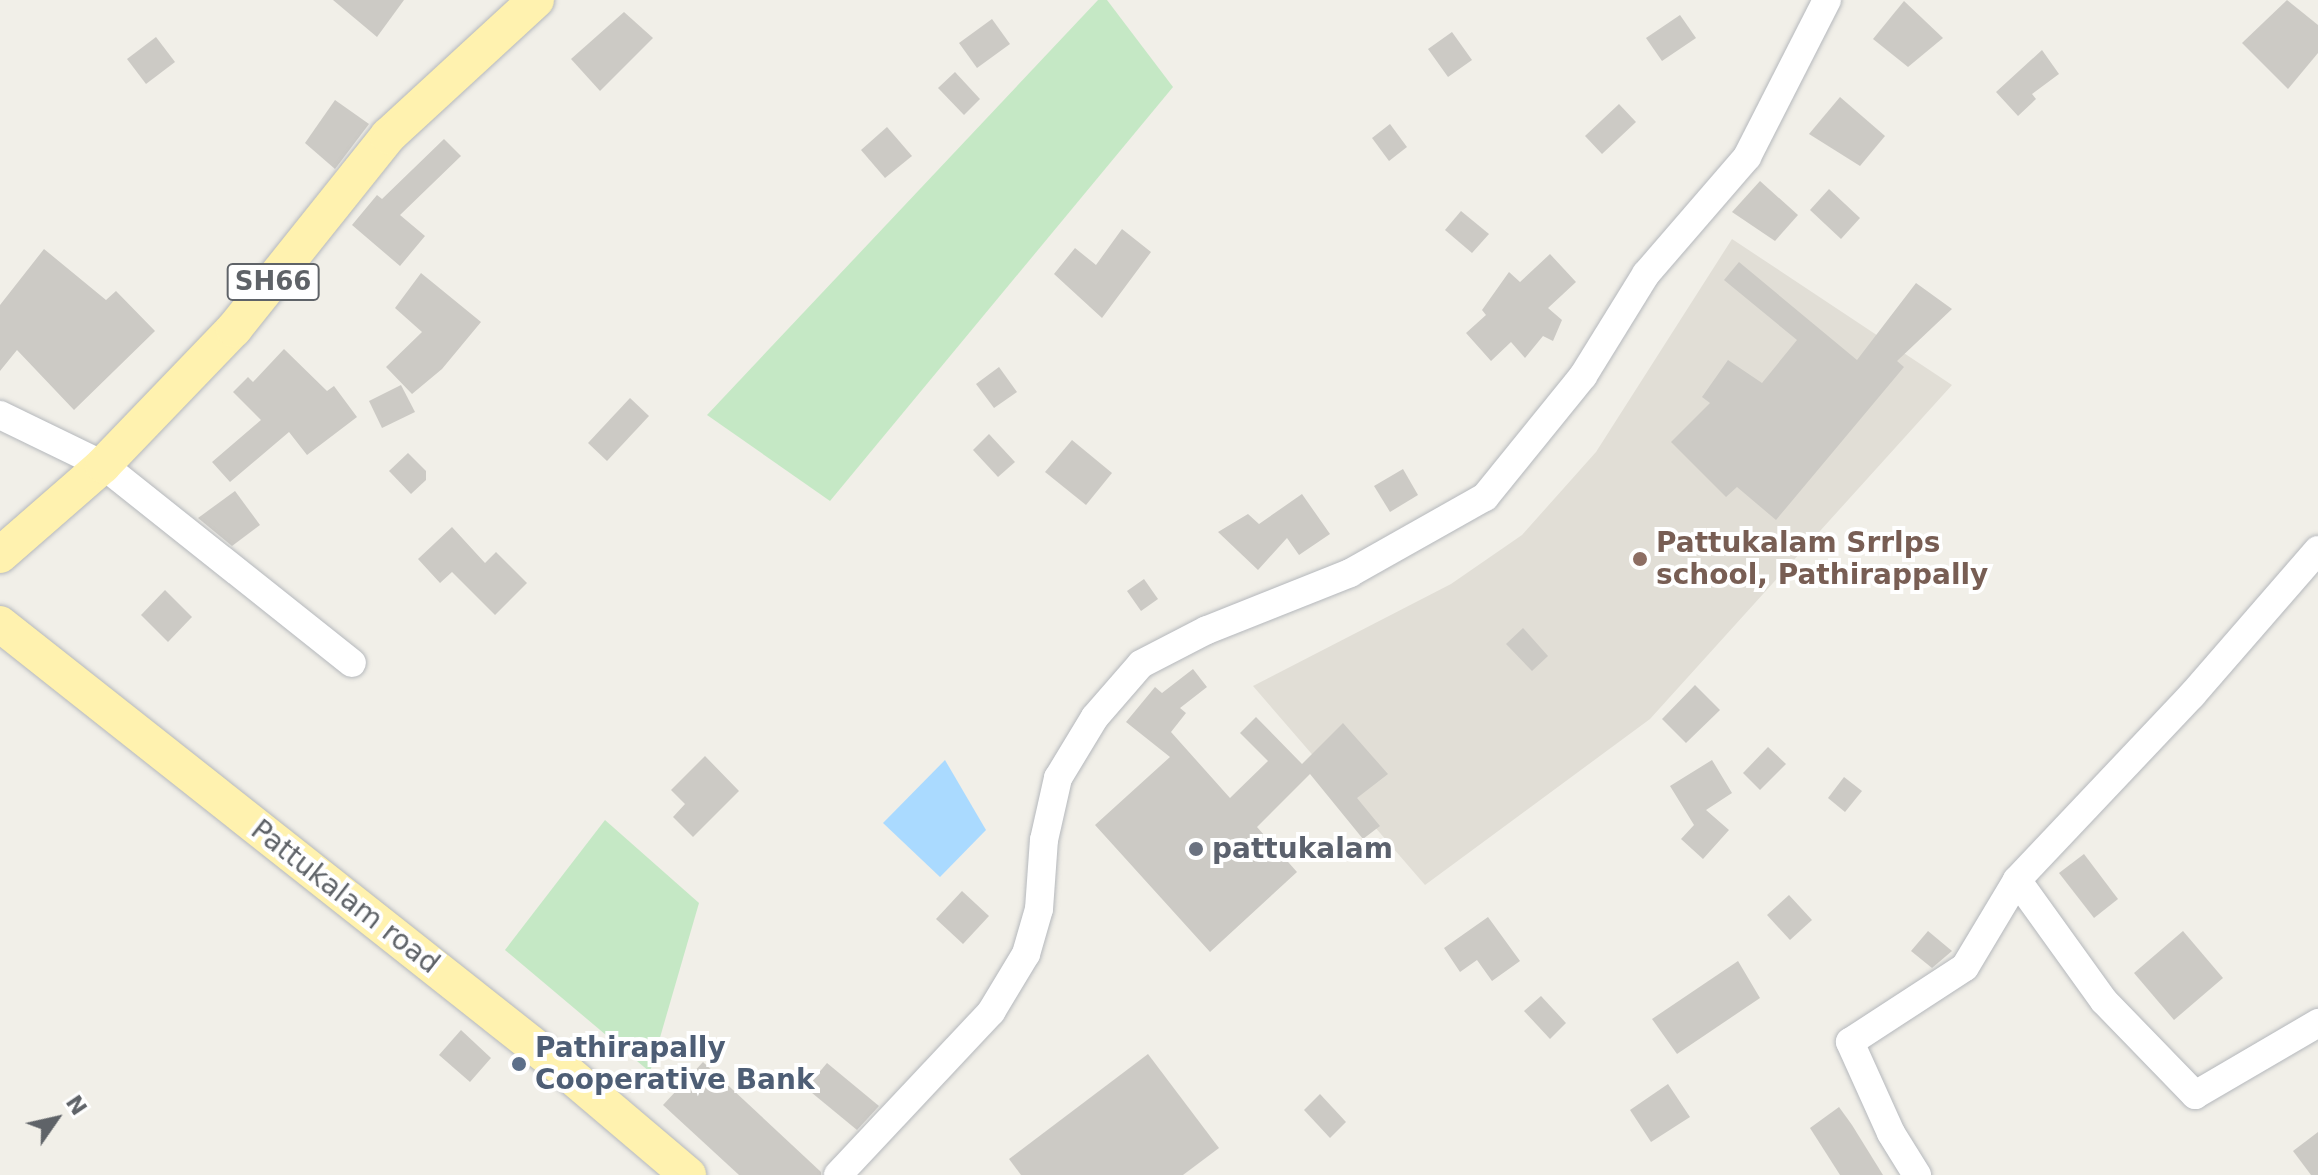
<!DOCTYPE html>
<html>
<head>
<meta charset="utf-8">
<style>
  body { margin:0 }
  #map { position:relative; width:2318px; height:1175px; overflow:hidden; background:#f1efe8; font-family:"DejaVu Sans",sans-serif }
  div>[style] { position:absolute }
  .education>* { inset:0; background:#e1ded6 }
  .green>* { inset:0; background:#c5e8c5 }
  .water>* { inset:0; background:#aadaff }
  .building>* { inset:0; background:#cccac5 }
  .roads { filter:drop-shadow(0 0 2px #b5b8bc) drop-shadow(0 0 2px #b5b8bc) }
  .minor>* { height:28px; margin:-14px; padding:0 14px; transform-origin:14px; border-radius:14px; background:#fff }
  .major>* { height:36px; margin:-18px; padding:0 18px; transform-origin:18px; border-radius:18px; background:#fff2af }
  .dots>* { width:22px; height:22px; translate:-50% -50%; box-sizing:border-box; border:4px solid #fff; border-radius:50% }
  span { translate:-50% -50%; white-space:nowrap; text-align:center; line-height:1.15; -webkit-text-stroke:8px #fff; paint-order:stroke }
  .shield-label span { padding:2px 6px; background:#fff; border:2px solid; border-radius:6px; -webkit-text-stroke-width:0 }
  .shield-label { font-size:26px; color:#5f6368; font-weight:700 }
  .education-label { font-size:28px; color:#785e54; font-weight:700 }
  .left { translate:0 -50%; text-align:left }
  .worship-label { font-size:28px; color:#5b616d; font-weight:700 }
  .street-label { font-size:28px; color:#5f6368 }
  .service-label { font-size:28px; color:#4e5e75; font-weight:700 }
  .north { position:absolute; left:16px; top:1079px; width:80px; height:80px; -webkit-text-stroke:6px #fff; paint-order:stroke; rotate:56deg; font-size:22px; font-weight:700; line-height:32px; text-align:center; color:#5f6368 }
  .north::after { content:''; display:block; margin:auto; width:28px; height:36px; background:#5f6368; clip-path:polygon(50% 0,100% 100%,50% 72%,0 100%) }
</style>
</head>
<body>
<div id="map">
  <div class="education">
    <i style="clip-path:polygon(1732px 239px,1952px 385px,1650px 719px,1425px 885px,1253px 686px,1451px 584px,1522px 535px,1596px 452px)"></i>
  </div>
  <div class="green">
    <i style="clip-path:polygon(1098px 0,1107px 0,1173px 87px,830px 501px,707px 415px)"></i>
    <i style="clip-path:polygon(605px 820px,699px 903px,650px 1072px,505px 950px)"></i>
  </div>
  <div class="water">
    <i style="clip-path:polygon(945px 760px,986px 830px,940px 877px,883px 823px)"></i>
  </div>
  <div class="building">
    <i style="clip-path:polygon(333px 0,404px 0,377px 37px)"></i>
    <i style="clip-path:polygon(2287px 0,2318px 25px,2318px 53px,2288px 89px,2242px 43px)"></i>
    <i style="clip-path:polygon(1904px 1px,1943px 38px,1908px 67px,1873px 39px)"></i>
    <i style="clip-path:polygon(624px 12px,653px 38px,600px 91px,571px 59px)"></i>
    <i style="clip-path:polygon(1680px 15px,1696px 38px,1662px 61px,1646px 38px)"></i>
    <i style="clip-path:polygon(992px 19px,1010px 44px,977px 68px,959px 43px)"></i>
    <i style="clip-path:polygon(1452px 32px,1472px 60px,1448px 77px,1428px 49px)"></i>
    <i style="clip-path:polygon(156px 37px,175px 62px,146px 84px,127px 59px)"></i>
    <i style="clip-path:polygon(2042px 50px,2059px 74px,2032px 94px,2036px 99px,2018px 116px,1996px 92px)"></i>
    <i style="clip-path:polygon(955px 72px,980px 99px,964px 115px,938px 88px)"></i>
    <i style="clip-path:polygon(1840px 97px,1885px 136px,1860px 166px,1809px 134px)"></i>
    <i style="clip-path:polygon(335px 100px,369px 124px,335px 169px,305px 143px)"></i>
    <i style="clip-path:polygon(1619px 104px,1636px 122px,1602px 154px,1585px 136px)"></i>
    <i style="clip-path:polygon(1390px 124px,1407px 147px,1389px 161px,1372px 138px)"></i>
    <i style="clip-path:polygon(887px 127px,912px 156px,885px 178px,861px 150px)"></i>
    <i style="clip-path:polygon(444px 139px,461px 156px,400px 215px,425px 236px,400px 266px,352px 225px,377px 195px,382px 199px)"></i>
    <i style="clip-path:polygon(1760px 181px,1798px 215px,1775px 241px,1732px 212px)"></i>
    <i style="clip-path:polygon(1829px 189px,1860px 218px,1841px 239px,1810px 210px)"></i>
    <i style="clip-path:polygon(1461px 211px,1489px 234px,1472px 253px,1445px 230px)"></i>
    <i style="clip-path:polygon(1122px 229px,1151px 252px,1102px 318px,1054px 274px,1075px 248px,1096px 265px)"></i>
    <i style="clip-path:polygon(44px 249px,106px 300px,116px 291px,155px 331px,74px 410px,17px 350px,0 371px,0 305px)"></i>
    <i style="clip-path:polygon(1550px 254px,1576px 282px,1548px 308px,1562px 320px,1553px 341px,1543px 336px,1525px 358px,1511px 342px,1491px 361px,1466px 333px,1486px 315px,1482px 310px,1509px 272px,1520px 282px)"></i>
    <i style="clip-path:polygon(1739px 262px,1857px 360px,1916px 283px,1952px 309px,1897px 361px,1904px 367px,1776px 520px,1737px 487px,1726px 497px,1671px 442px,1710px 403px,1702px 397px,1728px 360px,1762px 383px,1797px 340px,1724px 280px)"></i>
    <i style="clip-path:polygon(421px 273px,481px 322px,442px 369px,412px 394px,386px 367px,422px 332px,395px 308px)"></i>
    <i style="clip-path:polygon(284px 349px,327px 391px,334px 386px,357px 417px,307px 455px,289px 432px,230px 482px,212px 462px,261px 420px,233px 392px,248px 377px,253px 382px)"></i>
    <i style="clip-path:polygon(999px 367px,1017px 392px,994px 408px,976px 384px)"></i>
    <i style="clip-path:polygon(401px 385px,415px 412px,382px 428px,369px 401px)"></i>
    <i style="clip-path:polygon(630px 398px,649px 416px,607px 461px,588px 443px)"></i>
    <i style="clip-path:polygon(989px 434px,1015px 462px,998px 477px,973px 450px)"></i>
    <i style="clip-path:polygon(1072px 440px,1112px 473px,1086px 505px,1045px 472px)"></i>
    <i style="clip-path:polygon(408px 453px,426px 471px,426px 480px,411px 494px,389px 471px)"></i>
    <i style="clip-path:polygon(1403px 469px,1418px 495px,1390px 512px,1374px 486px)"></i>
    <i style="clip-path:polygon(235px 491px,260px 525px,232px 546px,198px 518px)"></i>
    <i style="clip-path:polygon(1302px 494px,1330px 534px,1299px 555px,1287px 538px,1258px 570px,1218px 532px,1248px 514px,1259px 524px)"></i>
    <i style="clip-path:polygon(452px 527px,485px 563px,496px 552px,527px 583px,495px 615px,452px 572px,440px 583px,418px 559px)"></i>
    <i style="clip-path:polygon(1144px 579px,1158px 599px,1141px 611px,1127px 591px)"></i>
    <i style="clip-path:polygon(165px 590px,192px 617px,168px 642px,141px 615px)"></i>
    <i style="clip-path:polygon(1523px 628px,1548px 656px,1532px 671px,1506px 644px)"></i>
    <i style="clip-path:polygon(1193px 669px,1207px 687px,1180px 708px,1186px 713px,1171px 732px,1230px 798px,1268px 761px,1240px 733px,1256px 717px,1302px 764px,1343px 723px,1388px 774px,1357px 798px,1380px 826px,1363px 839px,1310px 774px,1257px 827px,1297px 872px,1210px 952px,1095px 825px,1170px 757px,1126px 722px,1155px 687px,1162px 693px)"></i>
    <i style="clip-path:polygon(1695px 685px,1720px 710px,1686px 743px,1662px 719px)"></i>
    <i style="clip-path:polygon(1768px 747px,1786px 764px,1760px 790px,1743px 773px)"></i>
    <i style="clip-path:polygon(705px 756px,739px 791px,693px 837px,673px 817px,685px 804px,671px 790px)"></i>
    <i style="clip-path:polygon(1712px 760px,1732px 793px,1706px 810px,1729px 830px,1703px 859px,1681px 839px,1694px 825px,1670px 786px)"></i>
    <i style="clip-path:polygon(1844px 777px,1862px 791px,1845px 812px,1828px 798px)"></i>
    <i style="clip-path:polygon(2084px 854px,2118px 899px,2094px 918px,2059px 873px)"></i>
    <i style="clip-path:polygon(962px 891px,989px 916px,963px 944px,936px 919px)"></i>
    <i style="clip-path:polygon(1789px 895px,1812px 920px,1790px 940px,1767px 915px)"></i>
    <i style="clip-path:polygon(1488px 917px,1520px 961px,1492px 981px,1477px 960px,1460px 972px,1444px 948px)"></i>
    <i style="clip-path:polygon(1928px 931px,1952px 951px,1932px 968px,1911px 951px)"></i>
    <i style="clip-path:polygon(2183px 931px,2223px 978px,2174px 1020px,2134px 973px)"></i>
    <i style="clip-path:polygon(1738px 961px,1760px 998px,1677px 1054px,1652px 1019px)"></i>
    <i style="clip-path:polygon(1541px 996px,1566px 1023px,1550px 1039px,1524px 1011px)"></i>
    <i style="clip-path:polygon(461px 1030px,491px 1058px,470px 1082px,439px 1055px)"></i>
    <i style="clip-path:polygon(1148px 1054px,1219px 1148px,1183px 1175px,1021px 1175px,1009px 1159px)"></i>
    <i style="clip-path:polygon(703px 1062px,821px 1172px,821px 1175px,739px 1175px,663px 1105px)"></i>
    <i style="clip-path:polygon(827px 1063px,879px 1106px,857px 1130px,806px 1088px)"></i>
    <i style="clip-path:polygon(1668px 1084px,1690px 1117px,1651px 1142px,1630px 1110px)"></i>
    <i style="clip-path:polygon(1320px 1094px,1346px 1122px,1330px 1138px,1304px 1110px)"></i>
    <i style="clip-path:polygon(1839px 1107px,1852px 1125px,1883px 1175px,1840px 1175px,1810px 1128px)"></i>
    <i style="clip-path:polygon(2318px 1132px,2318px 1175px,2311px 1175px,2293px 1151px)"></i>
  </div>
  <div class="roads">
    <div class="minor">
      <i style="left:0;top:415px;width:114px;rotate:25.9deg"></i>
      <i style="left:103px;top:465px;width:318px;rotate:38.5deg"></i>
      <i style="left:2017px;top:880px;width:255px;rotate:-46.6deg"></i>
      <i style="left:2192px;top:695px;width:192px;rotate:-49deg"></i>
      <i style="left:838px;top:1175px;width:224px;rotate:-46.8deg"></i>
      <i style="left:991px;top:1012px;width:68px;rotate:-58.9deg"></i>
      <i style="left:1026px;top:954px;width:47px;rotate:-73.9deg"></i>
      <i style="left:1039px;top:909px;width:69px;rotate:-85.9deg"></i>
      <i style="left:1044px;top:840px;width:64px;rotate:-77.3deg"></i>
      <i style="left:1058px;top:778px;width:71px;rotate:-58.8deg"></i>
      <i style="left:1095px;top:717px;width:70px;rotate:-49deg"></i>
      <i style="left:1141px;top:664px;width:74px;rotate:-27.3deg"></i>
      <i style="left:1207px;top:630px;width:154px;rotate:-21.7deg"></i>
      <i style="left:1350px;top:573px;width:155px;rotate:-29.4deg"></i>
      <i style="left:1485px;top:497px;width:156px;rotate:-51deg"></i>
      <i style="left:1583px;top:376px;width:120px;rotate:-58.3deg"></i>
      <i style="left:1646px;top:274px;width:155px;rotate:-49.2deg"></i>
      <i style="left:1747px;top:157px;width:176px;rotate:-63deg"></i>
      <i style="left:1917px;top:1175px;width:49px;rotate:-121.8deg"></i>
      <i style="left:1891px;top:1133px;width:100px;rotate:-114.3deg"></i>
      <i style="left:1850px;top:1042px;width:137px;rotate:-33.1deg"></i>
      <i style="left:1965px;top:967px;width:101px;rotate:-59.1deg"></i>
      <i style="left:2017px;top:880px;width:149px;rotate:54.3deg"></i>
      <i style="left:2104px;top:1001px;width:131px;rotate:45.9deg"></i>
      <i style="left:2195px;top:1095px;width:143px;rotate:-30.3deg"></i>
    </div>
    <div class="major">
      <i style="left:0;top:555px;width:137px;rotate:-41.1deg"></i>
      <i style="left:103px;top:465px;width:189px;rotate:-46.1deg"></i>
      <i style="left:234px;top:329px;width:247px;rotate:-51.4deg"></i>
      <i style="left:388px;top:136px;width:201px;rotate:-42.6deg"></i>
      <i style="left:0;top:624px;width:718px;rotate:38.32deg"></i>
      <i style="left:563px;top:1069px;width:164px;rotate:40.3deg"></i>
    </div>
  </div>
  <div class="dots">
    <i style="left:1640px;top:559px;background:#8d6e63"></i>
    <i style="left:1196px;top:849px;background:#6b7280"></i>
    <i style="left:519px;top:1064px;background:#5c6f8a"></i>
  </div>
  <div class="shield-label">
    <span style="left:273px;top:282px">SH66</span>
  </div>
  <div class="education-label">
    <span class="left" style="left:1656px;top:559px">Pattukalam Srrlps<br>school, Pathirappally</span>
  </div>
  <div class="worship-label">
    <span class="left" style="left:1212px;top:849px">pattukalam</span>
  </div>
  <div class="street-label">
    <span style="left:345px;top:897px;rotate:38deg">Pattukalam road</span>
  </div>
  <div class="service-label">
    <span class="left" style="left:535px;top:1064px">Pathirapally<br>Cooperative Bank</span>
  </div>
  <div class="north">N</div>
</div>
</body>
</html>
